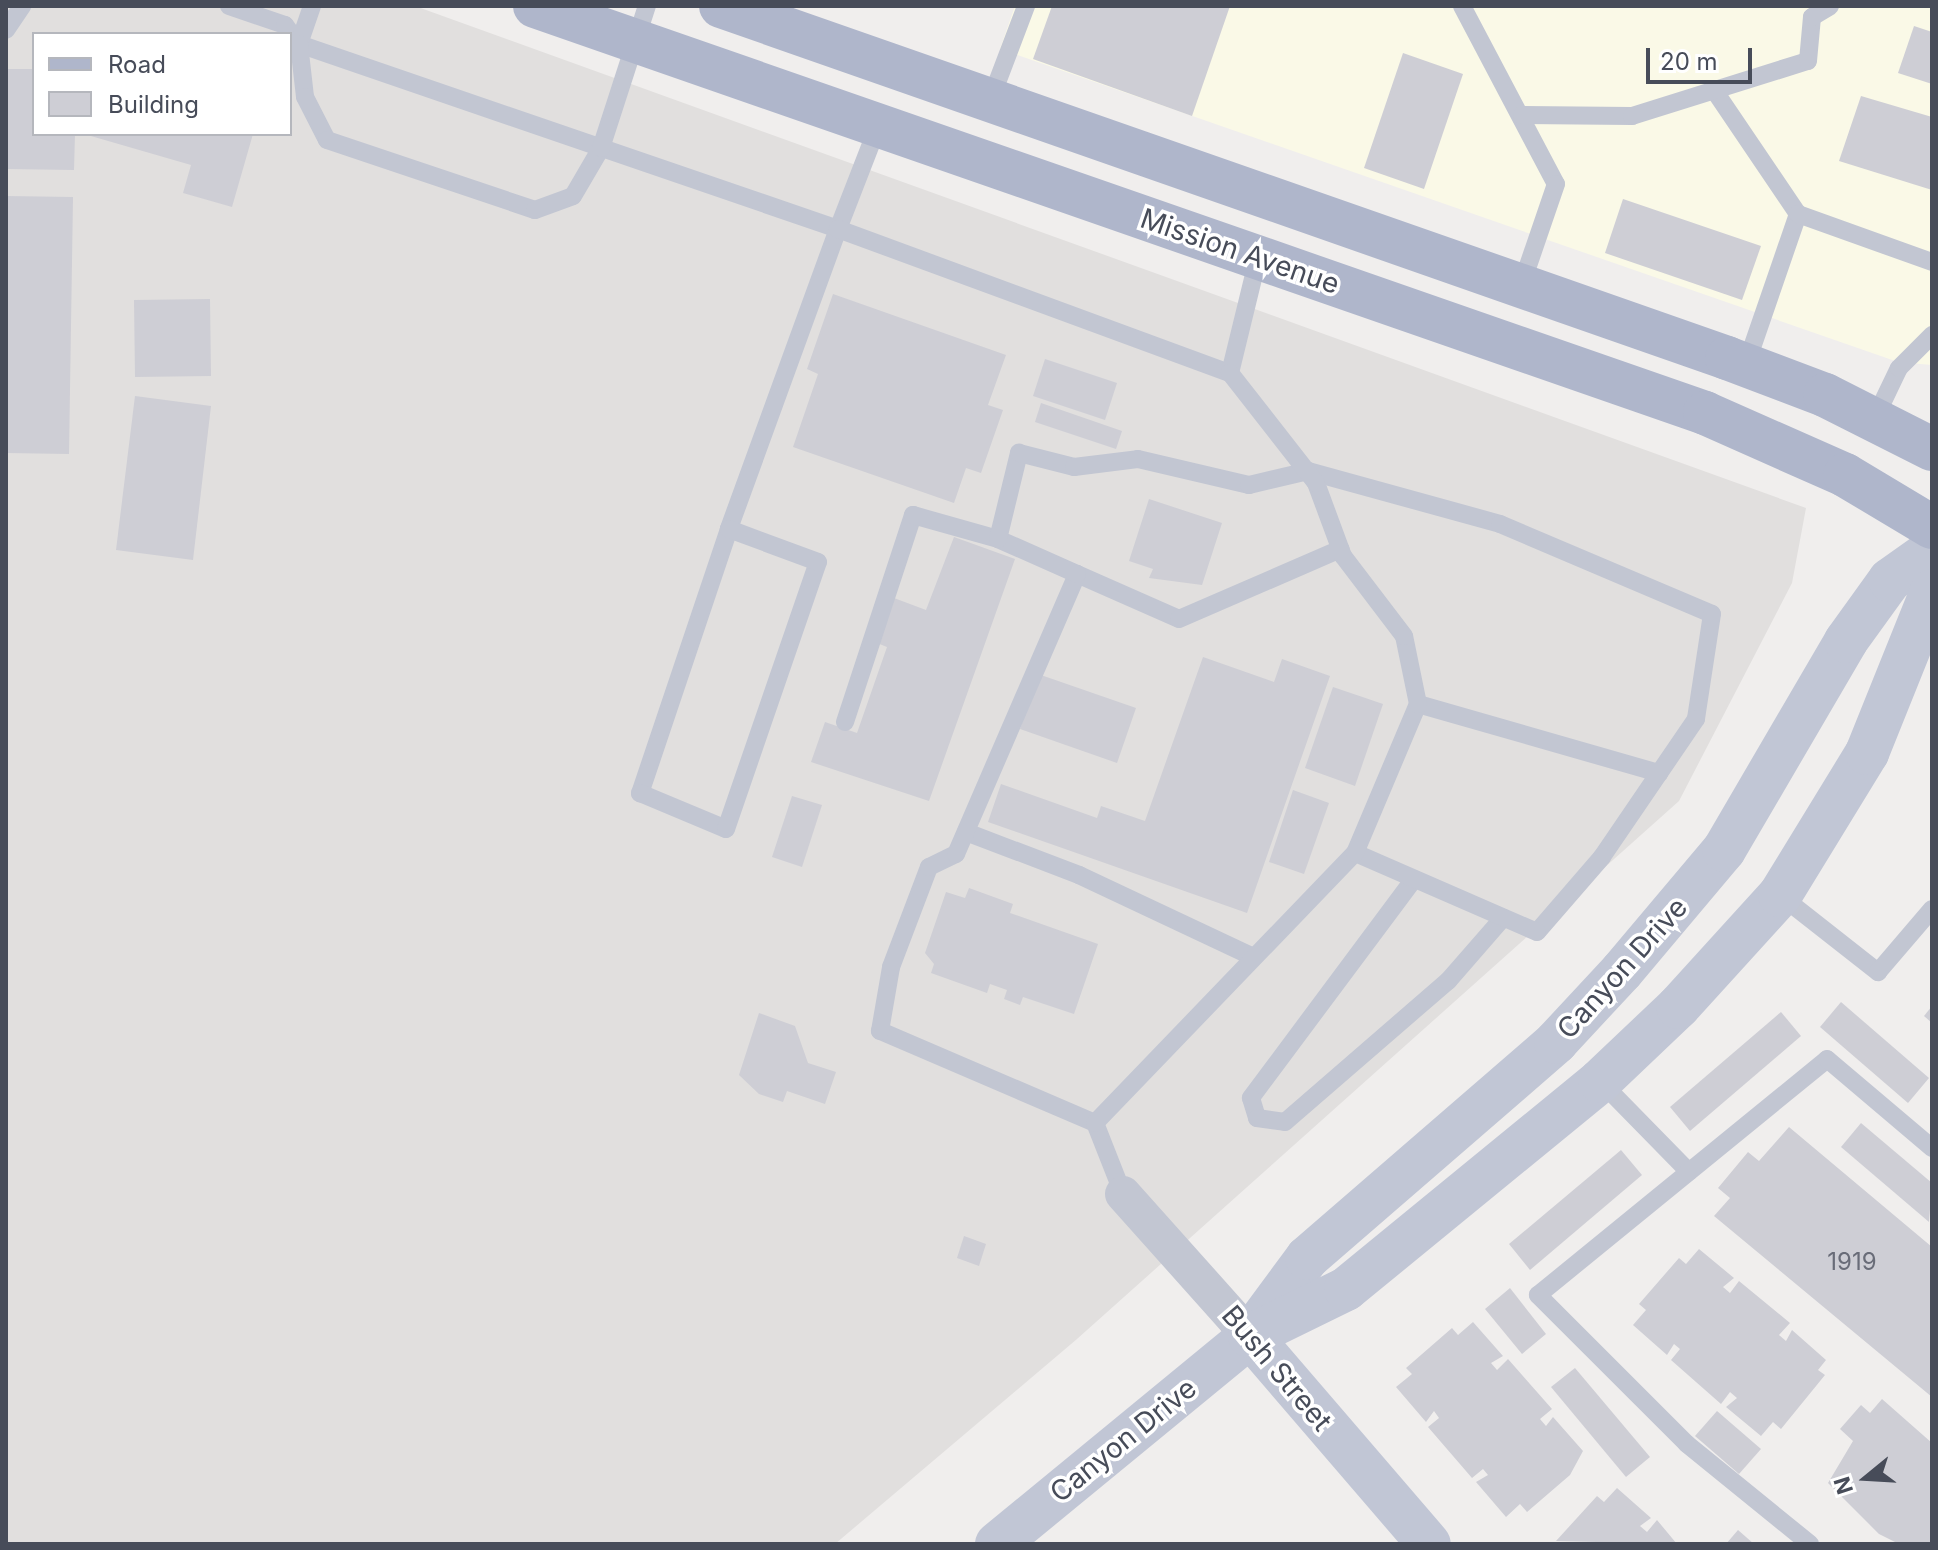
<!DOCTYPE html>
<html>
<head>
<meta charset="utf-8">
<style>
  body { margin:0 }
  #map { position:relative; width:1938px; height:1550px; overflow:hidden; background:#f0eeed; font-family:Inter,sans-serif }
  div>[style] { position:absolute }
  .commercial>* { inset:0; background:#faf9e7 }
  .education>* { inset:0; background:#e1dfde }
  .building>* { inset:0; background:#ceced5 }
  .lane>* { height:18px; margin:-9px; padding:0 9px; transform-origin:9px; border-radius:9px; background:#c2c6d2 }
  .street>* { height:36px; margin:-18px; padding:0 18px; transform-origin:18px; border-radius:18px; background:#c2c6d2 }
  .secondary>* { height:44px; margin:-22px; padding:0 22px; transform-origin:22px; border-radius:22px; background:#c1c6d5 }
  .primary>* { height:44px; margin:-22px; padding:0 22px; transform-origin:22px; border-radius:22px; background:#afb6cb }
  span { translate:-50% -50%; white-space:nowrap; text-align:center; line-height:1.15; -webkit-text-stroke:7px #fff; paint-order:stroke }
  .number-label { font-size:24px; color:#696c78 }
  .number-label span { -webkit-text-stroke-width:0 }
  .street-label { font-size:28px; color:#474c59 }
  .frame { position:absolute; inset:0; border:8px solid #474c59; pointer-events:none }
  .legend { position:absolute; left:32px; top:32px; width:260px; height:104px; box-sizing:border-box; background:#fff; border:2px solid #b5b7bd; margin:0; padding:10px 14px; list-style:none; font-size:24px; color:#474c59 }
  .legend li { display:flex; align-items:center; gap:16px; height:40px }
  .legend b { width:40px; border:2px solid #b5b7bd }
  .north { position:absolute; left:1826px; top:1438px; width:80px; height:80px; -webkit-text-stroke:6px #fff; paint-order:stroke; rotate:252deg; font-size:22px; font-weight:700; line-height:32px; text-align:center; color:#474c59 }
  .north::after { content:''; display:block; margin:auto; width:28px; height:36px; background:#474c59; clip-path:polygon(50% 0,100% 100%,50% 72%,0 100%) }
  .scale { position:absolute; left:1646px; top:48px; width:106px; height:36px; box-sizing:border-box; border:4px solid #474c59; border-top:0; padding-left:10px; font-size:24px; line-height:28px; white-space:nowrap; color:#474c59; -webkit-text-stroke:6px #fff; paint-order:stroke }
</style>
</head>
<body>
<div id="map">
  <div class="commercial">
    <i style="clip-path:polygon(1015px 6px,1932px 6px,1932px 365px,1898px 362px,1000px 49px)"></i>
  </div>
  <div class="education">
    <i style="clip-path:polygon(evenodd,6px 6px,415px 6px,1806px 508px,1792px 583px,1679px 801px,1077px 1339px,835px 1544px,6px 1544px,6px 6px,34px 34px,290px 34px,290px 134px,34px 134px,34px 34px)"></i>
  </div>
  <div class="building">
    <i style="clip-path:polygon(1052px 6px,1230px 6px,1192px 116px,1033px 59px)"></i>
    <i style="clip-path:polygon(1914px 26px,1932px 32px,1932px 84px,1898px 73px)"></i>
    <i style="clip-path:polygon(1403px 53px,1463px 74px,1424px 189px,1364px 168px)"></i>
    <i style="clip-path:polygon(6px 69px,34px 69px,34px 134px,75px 134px,74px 170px,6px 169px)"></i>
    <i style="clip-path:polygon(1861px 96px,1932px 117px,1932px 190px,1839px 161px)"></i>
    <i style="clip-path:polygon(84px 134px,253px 134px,232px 207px,183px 193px,191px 165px)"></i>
    <i style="clip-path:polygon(6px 196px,73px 197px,69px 454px,6px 453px)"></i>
    <i style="clip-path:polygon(1623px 199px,1761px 246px,1742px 300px,1605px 253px)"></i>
    <i style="clip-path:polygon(833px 294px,1006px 355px,988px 405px,1003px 410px,981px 473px,966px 468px,954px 503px,793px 447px,818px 374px,807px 369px)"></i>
    <i style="clip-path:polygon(210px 299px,211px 376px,135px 377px,134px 300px)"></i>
    <i style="clip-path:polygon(1045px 359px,1117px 383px,1105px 420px,1033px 396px)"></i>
    <i style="clip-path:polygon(135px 396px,211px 406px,193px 560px,116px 550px)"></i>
    <i style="clip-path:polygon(1041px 403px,1122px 431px,1116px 449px,1035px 422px)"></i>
    <i style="clip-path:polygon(1149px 499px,1222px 523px,1202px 585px,1149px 578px,1153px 569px,1129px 561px)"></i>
    <i style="clip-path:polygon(954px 537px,1015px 559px,929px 801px,811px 762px,825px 722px,857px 733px,887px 647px,877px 643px,894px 598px,926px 610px)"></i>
    <i style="clip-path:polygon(1203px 657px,1274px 682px,1282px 659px,1330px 676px,1247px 913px,988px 822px,1001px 784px,1097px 818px,1101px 806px,1145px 821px)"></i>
    <i style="clip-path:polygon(1038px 674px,1136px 708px,1117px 763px,1020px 729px)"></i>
    <i style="clip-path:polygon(1333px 687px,1383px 704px,1355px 786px,1305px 768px)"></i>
    <i style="clip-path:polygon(1293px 790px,1329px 803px,1304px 874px,1269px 862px)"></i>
    <i style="clip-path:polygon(792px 796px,822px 805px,802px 867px,772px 857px)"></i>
    <i style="clip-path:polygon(969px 888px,1013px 904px,1010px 913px,1098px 944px,1074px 1014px,1023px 997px,1020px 1005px,1004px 999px,1007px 990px,990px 984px,987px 993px,931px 973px,934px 964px,925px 953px,946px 892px,965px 898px)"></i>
    <i style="clip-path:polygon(1841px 1002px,1929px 1078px,1908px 1103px,1820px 1027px)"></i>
    <i style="clip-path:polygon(1932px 1006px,1932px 1023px,1924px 1016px)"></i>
    <i style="clip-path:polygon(1781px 1012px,1801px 1036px,1690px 1131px,1670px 1107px)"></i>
    <i style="clip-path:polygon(759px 1013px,795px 1026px,808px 1063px,836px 1072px,825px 1104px,787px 1091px,783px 1102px,759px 1094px,739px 1075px)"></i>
    <i style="clip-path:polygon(1861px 1123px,1932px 1183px,1929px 1222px,1841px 1147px)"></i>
    <i style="clip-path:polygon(1789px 1127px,1932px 1247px,1932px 1397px,1714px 1216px,1730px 1198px,1718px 1188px,1748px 1152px,1759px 1161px)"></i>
    <i style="clip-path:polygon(1621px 1150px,1642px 1175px,1530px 1270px,1509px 1244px)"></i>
    <i style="clip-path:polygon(964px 1236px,986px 1244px,979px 1266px,957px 1258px)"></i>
    <i style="clip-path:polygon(1699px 1249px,1734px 1278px,1723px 1287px,1730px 1293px,1739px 1281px,1790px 1323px,1779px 1335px,1786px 1341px,1792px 1330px,1826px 1360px,1818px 1370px,1825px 1375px,1781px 1429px,1773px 1422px,1761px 1436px,1726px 1407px,1737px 1398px,1730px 1392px,1721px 1404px,1671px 1360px,1680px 1349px,1674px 1344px,1667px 1355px,1633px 1325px,1646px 1310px,1639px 1304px,1679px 1258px,1686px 1264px)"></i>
    <i style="clip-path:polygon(1510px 1288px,1546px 1334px,1522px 1354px,1485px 1309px)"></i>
    <i style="clip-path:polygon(1473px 1322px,1503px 1356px,1491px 1363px,1497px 1370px,1508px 1359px,1552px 1409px,1540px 1419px,1546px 1426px,1553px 1417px,1583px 1451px,1570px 1475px,1527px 1512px,1520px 1504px,1506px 1517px,1476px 1482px,1488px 1475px,1483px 1469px,1472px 1478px,1428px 1427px,1439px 1418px,1434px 1411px,1426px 1422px,1396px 1387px,1412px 1374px,1406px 1368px,1452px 1328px,1458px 1335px)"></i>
    <i style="clip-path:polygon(1575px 1368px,1650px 1457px,1626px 1477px,1551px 1387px)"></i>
    <i style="clip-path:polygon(1882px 1399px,1932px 1443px,1932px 1544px,1899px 1544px,1879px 1534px,1828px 1483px,1853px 1441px,1840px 1429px,1861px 1405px,1870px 1413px)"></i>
    <i style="clip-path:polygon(1717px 1411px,1761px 1449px,1739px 1474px,1695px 1436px)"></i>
    <i style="clip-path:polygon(1617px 1488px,1651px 1518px,1640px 1526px,1647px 1532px,1657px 1520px,1677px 1544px,1556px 1541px,1597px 1496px,1604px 1502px)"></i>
    <i style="clip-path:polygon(1738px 1530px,1754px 1544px,1726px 1544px)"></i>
  </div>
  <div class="lane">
    <i style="left:229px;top:6px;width:59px;rotate:18.7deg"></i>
    <i style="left:285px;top:25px;width:24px;rotate:54deg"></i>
    <i style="left:299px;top:44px;width:570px;rotate:18.94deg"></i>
    <i style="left:838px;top:229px;width:319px;rotate:110deg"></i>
    <i style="left:729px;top:529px;width:279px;rotate:108.6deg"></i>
    <i style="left:640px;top:793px;width:93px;rotate:22.7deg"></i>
    <i style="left:726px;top:829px;width:282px;rotate:-71deg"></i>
    <i style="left:818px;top:562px;width:95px;rotate:-159.7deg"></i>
    <i style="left:312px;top:6px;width:40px;rotate:108.9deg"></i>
    <i style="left:299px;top:44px;width:53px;rotate:83.5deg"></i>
    <i style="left:305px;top:97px;width:48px;rotate:62.9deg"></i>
    <i style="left:327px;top:140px;width:219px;rotate:18.6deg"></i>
    <i style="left:535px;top:210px;width:40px;rotate:-20.2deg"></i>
    <i style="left:573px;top:196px;width:56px;rotate:-59.7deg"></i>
    <i style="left:601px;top:148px;width:149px;rotate:-72.1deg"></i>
    <i style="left:1462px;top:6px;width:201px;rotate:62.2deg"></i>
    <i style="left:1556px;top:184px;width:108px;rotate:108.9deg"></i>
    <i style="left:6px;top:30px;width:29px;rotate:-56deg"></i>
    <i style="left:1714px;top:90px;width:150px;rotate:55.9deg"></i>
    <i style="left:990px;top:101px;width:102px;rotate:-69.2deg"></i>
    <i style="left:1522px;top:115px;width:110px;rotate:0.5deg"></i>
    <i style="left:1632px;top:116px;width:184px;rotate:-17.4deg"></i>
    <i style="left:1808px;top:61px;width:44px;rotate:-84.8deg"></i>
    <i style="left:1812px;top:17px;width:21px;rotate:-31deg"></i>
    <i style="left:878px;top:126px;width:110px;rotate:111.2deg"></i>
    <i style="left:838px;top:229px;width:418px;rotate:20.2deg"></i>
    <i style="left:1230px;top:373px;width:118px;rotate:-76.3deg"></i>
    <i style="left:1746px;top:365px;width:160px;rotate:-71deg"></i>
    <i style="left:1798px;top:214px;width:142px;rotate:19.7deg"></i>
    <i style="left:1875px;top:418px;width:55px;rotate:-64.4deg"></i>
    <i style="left:1899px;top:368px;width:47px;rotate:-45deg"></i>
    <i style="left:1077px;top:574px;width:111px;rotate:23.8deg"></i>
    <i style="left:1179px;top:619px;width:176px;rotate:-23.4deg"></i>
    <i style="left:1418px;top:704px;width:251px;rotate:16deg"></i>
    <i style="left:845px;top:722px;width:218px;rotate:-71.8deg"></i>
    <i style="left:913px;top:515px;width:88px;rotate:15.8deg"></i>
    <i style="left:966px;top:832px;width:121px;rotate:20.8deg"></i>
    <i style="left:1079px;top:875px;width:192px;rotate:25.2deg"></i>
    <i style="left:1414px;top:879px;width:273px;rotate:126.7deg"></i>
    <i style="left:1251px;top:1098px;width:21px;rotate:73deg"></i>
    <i style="left:1257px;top:1118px;width:28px;rotate:8deg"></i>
    <i style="left:1285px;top:1122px;width:216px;rotate:-40.9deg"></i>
    <i style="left:1448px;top:981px;width:84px;rotate:-48.9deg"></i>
    <i style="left:1780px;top:895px;width:125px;rotate:38.2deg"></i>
    <i style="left:1878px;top:972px;width:83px;rotate:-49.4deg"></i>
    <i style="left:1600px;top:1081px;width:127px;rotate:45.6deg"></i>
    <i style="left:1095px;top:1123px;width:234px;rotate:-156.8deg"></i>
    <i style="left:880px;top:1031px;width:65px;rotate:-80.2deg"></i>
    <i style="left:891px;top:967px;width:107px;rotate:-69.2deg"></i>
    <i style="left:929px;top:867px;width:30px;rotate:-26deg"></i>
    <i style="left:956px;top:854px;width:305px;rotate:-66.6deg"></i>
    <i style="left:1077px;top:574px;width:86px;rotate:-156.1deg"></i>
    <i style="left:998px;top:539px;width:89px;rotate:-76.3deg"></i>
    <i style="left:1019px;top:453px;width:57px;rotate:14.3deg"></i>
    <i style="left:1074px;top:467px;width:64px;rotate:-7.1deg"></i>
    <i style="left:1138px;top:459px;width:114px;rotate:13.2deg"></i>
    <i style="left:1249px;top:485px;width:61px;rotate:-13.3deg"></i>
    <i style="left:1308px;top:471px;width:199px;rotate:15.4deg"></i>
    <i style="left:1500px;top:524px;width:230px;rotate:23deg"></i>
    <i style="left:1712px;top:614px;width:106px;rotate:98.7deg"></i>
    <i style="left:1696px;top:719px;width:167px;rotate:124.3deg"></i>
    <i style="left:1602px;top:857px;width:99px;rotate:130.9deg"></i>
    <i style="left:1537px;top:932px;width:198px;rotate:-156.5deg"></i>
    <i style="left:1123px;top:1194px;width:76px;rotate:-111.5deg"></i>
    <i style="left:1095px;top:1123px;width:375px;rotate:-46.1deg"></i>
    <i style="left:1355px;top:853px;width:162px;rotate:-67.1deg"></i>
    <i style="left:1418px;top:704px;width:69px;rotate:-101.6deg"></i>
    <i style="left:1404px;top:636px;width:101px;rotate:-127.3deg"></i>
    <i style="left:1343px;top:556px;width:78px;rotate:-110.3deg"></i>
    <i style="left:1316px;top:483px;width:140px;rotate:-128deg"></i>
    <i style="left:1810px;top:1544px;width:159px;rotate:-140.9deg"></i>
    <i style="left:1687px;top:1444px;width:211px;rotate:-135deg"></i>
    <i style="left:1538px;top:1295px;width:373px;rotate:-39.2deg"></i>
    <i style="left:1827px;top:1059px;width:138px;rotate:40.3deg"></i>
  </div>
  <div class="street">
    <i style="left:1123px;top:1194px;width:191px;rotate:48.2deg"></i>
  </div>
  <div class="secondary">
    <i style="left:1256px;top:1327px;width:86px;rotate:-53.5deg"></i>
    <i style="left:1307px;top:1258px;width:330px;rotate:-40.9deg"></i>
    <i style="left:1556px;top:1042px;width:97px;rotate:-47.1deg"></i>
    <i style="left:1622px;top:971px;width:158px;rotate:-49.9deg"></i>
    <i style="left:1724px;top:850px;width:242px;rotate:-59.7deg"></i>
    <i style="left:1846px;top:641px;width:75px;rotate:-54.2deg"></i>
    <i style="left:1890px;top:580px;width:52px;rotate:-35.5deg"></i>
    <i style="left:1250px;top:1336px;width:274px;rotate:49.3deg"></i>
    <i style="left:997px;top:1544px;width:328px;rotate:-39.4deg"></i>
    <i style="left:1250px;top:1336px;width:107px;rotate:-26.1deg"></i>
    <i style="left:1346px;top:1289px;width:328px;rotate:-39.3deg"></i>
    <i style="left:1600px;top:1081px;width:108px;rotate:-43.5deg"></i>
    <i style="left:1678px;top:1007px;width:151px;rotate:-47.7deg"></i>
    <i style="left:1780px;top:895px;width:167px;rotate:-58.5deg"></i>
    <i style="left:1867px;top:753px;width:175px;rotate:-68.1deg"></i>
  </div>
  <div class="primary">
    <i style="left:535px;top:6px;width:1239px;rotate:19.18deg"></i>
    <i style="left:1705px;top:413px;width:153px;rotate:23.9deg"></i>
    <i style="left:1845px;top:475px;width:101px;rotate:30.9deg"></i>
    <i style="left:721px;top:6px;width:1066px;rotate:19.28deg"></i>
    <i style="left:1727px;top:358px;width:105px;rotate:20.7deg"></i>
    <i style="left:1825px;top:395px;width:120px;rotate:26.8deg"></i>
  </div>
  <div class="number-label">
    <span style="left:1852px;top:1262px">1919</span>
  </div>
  <div class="street-label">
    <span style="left:1240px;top:251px;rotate:19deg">Mission Avenue</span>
    <span style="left:1622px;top:968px;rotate:-48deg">Canyon Drive</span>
    <span style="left:1277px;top:1368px;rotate:50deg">Bush Street</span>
    <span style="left:1123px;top:1440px;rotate:-39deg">Canyon Drive</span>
  </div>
  <div class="frame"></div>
  <ul class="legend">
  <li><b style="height:10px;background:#afb6cb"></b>Road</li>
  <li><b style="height:22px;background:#ceced5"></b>Building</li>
  </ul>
  <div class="north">N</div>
  <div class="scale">20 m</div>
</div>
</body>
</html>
